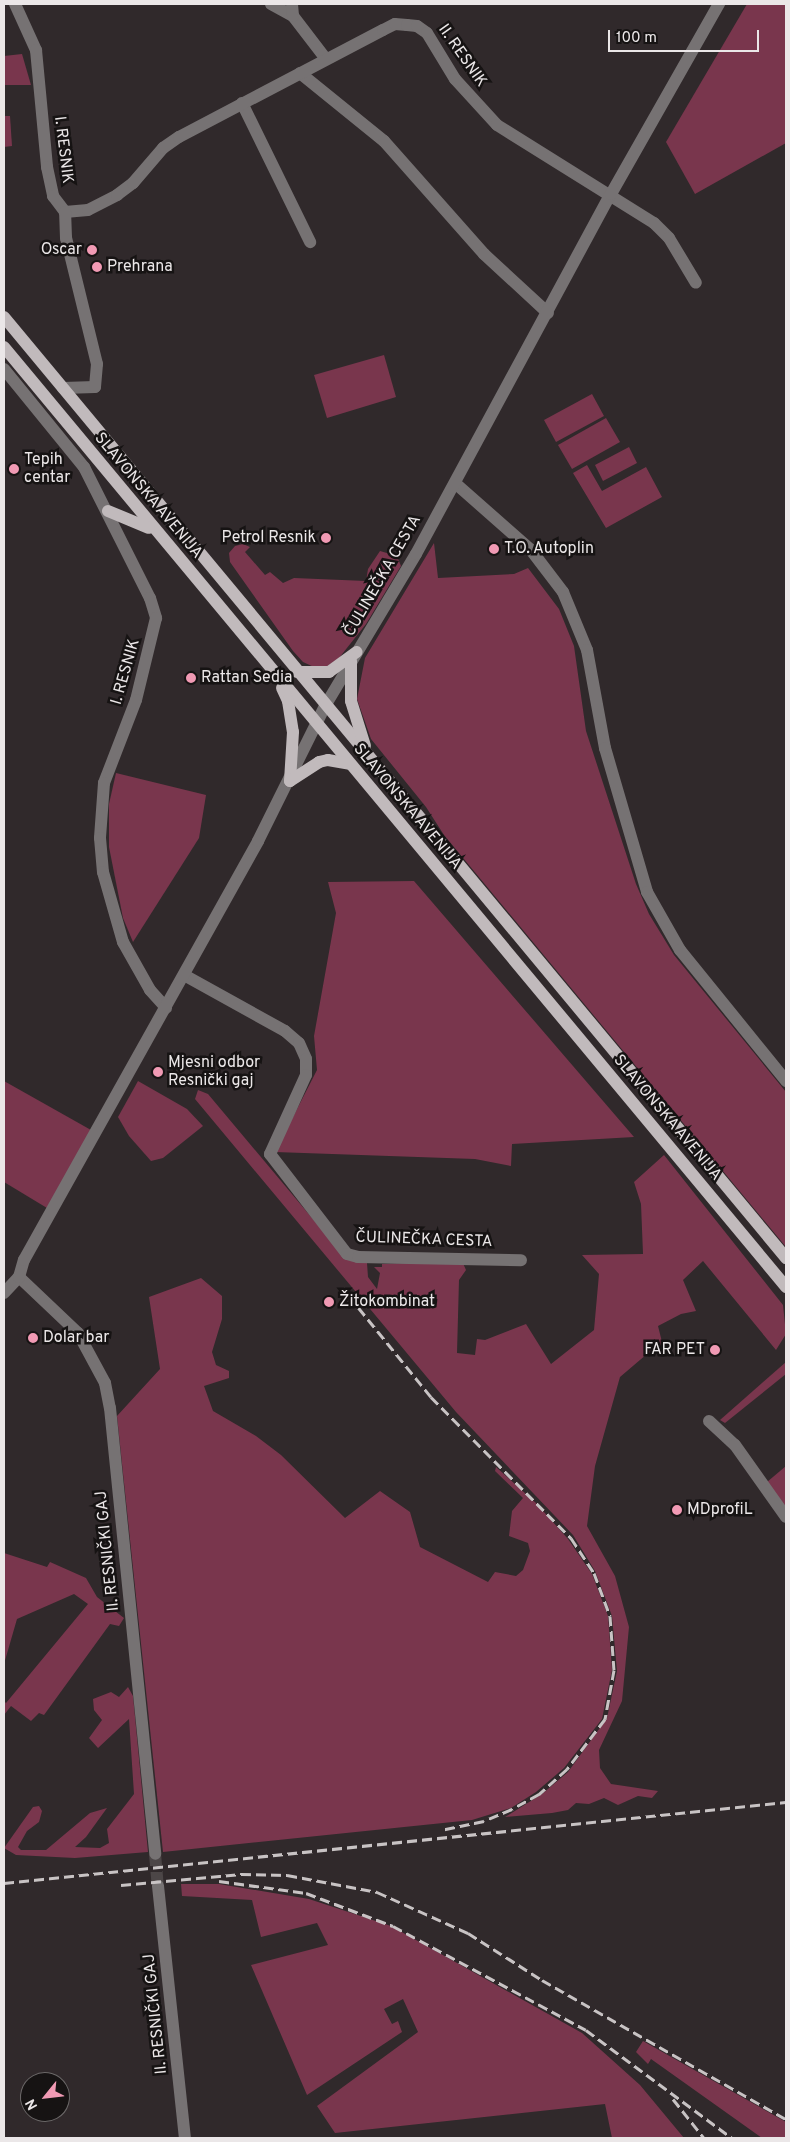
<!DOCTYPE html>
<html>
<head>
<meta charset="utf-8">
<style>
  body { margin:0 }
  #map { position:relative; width:790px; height:2142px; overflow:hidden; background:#30292b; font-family:Overpass,sans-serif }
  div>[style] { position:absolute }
  .green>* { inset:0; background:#79364d }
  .minor-tunnel>* { height:12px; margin-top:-6px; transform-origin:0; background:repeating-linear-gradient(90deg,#4c4647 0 12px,transparent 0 18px) }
  .minor>* { height:12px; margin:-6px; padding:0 6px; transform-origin:6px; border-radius:6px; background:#767273 }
  .major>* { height:12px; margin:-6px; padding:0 6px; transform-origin:6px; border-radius:6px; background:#c1babc }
  .rail>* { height:3px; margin-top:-1.5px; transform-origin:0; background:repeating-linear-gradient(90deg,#c8c3c4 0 10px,transparent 0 15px) }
  .dots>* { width:14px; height:14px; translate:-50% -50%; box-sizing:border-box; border:2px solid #161313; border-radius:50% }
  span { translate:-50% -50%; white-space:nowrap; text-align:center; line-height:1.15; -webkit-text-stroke:5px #161313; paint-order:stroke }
  .street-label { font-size:16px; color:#ebe7e8 }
  .poi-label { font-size:16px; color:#ebe7e8 }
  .right { translate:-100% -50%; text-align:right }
  .left { translate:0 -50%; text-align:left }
  .frame { position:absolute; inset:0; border:5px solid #ebe7e8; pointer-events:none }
  .north { position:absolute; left:20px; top:2072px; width:50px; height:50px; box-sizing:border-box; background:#161313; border:1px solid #6b6868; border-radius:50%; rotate:241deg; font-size:14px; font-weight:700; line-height:20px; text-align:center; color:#ebe7e8 }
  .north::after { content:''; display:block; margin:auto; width:18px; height:22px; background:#f19ab4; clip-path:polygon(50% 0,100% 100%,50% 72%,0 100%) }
  .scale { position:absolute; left:608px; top:30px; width:151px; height:22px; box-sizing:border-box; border:2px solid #ebe7e8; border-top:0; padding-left:6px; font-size:15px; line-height:18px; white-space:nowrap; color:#ebe7e8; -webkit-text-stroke:4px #161313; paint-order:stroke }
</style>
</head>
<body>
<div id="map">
  <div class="green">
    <i style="clip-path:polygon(747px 4px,786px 4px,786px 143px,695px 194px,666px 142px)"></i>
    <i style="clip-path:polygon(22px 54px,31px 85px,4px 85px,4px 56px)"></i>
    <i style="clip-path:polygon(4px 116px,10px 116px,12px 146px,4px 147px)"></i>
    <i style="clip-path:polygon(384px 355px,396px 397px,327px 418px,314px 375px)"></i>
    <i style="clip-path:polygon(592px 394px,604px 416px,556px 442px,544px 420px)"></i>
    <i style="clip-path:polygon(606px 418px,620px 442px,572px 469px,558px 445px)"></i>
    <i style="clip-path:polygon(629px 447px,637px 463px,603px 481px,595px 465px)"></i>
    <i style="clip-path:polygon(587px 465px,602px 491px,646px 467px,662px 497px,606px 528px,573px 473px)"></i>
    <i style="clip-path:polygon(434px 543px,438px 578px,514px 574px,528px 568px,559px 609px,574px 646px,586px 731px,636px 884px,649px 914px,674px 955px,786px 1092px,786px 1247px,444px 835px,426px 807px,371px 739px,357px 699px,365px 658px)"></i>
    <i style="clip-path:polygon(243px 544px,250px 547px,245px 552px,265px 575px,270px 572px,283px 583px,294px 578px,366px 581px,368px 569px,380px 551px,397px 556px,401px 566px,366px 624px,339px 658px,326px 667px,314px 667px,303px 662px,293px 651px,230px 562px,229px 553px,235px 546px)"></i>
    <i style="clip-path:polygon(116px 773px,206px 795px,199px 838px,133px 942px,123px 918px,109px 847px,109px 804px)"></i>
    <i style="clip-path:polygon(414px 881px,634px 1137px,512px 1144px,511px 1166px,475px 1159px,275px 1152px,317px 1070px,314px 1036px,336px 913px,328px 882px)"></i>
    <i style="clip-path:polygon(4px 1081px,91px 1130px,47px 1208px,4px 1182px)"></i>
    <i style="clip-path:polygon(138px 1081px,187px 1109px,203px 1126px,163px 1158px,151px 1161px,129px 1136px,118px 1117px)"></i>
    <i style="clip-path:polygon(198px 1090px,208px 1094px,343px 1255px,367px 1263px,368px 1277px,377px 1289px,380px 1273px,374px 1267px,382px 1267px,382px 1264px,462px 1261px,466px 1270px,459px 1280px,457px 1353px,475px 1355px,477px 1339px,485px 1340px,526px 1324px,551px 1364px,594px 1330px,599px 1274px,582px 1255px,643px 1254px,641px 1204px,634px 1182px,664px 1155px,783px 1305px,786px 1334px,776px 1350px,703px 1261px,683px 1280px,696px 1311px,681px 1314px,658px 1326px,663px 1346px,647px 1354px,620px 1377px,595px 1466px,587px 1526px,615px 1576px,629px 1627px,622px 1701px,599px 1750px,600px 1768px,611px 1784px,658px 1791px,652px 1798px,638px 1796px,618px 1805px,604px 1798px,589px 1804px,576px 1803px,568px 1810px,552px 1813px,505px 1817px,542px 1794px,568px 1772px,607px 1718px,617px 1671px,612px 1616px,595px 1571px,573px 1535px,456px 1412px,195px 1099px)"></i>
    <i style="clip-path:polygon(201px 1278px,222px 1296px,222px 1319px,212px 1352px,216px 1365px,229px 1371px,229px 1378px,204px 1386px,213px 1411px,256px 1436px,281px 1455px,345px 1518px,380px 1491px,410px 1512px,420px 1547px,488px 1582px,495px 1572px,516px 1576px,523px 1570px,530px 1551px,528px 1543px,509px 1536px,512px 1511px,523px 1498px,495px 1471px,496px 1467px,536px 1503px,568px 1539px,592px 1574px,608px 1616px,612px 1670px,602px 1719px,564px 1768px,536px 1792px,511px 1808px,472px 1820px,163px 1852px,117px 1416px,160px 1369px,149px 1297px)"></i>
    <i style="clip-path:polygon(786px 1362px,786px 1374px,725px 1423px,720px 1420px)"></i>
    <i style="clip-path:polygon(786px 1466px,786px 1508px,767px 1482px)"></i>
    <i style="clip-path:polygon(4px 1553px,47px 1567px,50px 1562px,86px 1578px,97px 1597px,124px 1618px,119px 1626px,110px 1624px,44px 1715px,39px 1713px,31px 1721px,11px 1706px,4px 1715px,4px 1701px,6px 1703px,88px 1604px,74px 1594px,17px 1619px,4px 1664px)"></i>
    <i style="clip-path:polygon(128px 1687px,133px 1696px,148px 1852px,75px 1858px,16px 1855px,4px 1848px,33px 1807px,39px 1806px,42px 1811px,39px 1822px,27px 1831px,18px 1847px,21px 1850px,46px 1850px,90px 1813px,107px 1808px,86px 1837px,75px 1847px,100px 1848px,109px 1843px,107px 1829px,134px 1794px,129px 1719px,98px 1748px,89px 1738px,102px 1720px,94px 1710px,93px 1699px,111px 1692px,119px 1697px)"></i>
    <i style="clip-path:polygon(181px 1884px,219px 1884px,309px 1899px,391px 1926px,582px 2033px,640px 2085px,684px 2138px,612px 2138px,605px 2104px,335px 2133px,317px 2106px,418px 2032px,403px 1999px,384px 2009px,392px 2024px,398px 2021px,402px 2032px,307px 2095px,251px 1965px,328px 1945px,317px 1923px,261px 1937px,252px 1900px,182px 1896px)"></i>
    <i style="clip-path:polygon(643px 2041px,786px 2122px,786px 2138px,762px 2138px,651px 2059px,648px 2064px,636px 2052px)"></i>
  </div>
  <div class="minor-tunnel">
    <i style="left:155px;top:1854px;width:32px;rotate:85deg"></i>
  </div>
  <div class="minor">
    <i style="left:15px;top:4px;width:51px;rotate:65.5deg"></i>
    <i style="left:36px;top:50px;width:118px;rotate:84.6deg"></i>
    <i style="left:47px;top:167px;width:30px;rotate:78deg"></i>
    <i style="left:53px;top:196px;width:20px;rotate:53deg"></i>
    <i style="left:271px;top:4px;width:25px;rotate:29deg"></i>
    <i style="left:293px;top:16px;width:54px;rotate:52.5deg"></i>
    <i style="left:292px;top:4px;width:12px;rotate:85deg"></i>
    <i style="left:300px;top:73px;width:108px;rotate:39deg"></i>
    <i style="left:384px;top:141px;width:151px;rotate:48.5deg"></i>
    <i style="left:484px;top:254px;width:87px;rotate:42.7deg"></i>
    <i style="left:242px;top:103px;width:155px;rotate:63.9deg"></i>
    <i style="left:65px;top:212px;width:23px;rotate:-5deg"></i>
    <i style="left:88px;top:210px;width:33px;rotate:-27deg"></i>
    <i style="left:117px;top:195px;width:20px;rotate:-37deg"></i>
    <i style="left:133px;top:183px;width:46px;rotate:-49.4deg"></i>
    <i style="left:163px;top:148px;width:19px;rotate:-35deg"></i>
    <i style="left:179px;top:137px;width:230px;rotate:-27.7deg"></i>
    <i style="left:383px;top:30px;width:13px;rotate:-27deg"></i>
    <i style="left:395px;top:24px;width:12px;rotate:5deg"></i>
    <i style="left:407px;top:25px;width:10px;rotate:6deg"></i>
    <i style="left:417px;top:26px;width:12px;rotate:35deg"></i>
    <i style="left:427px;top:33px;width:54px;rotate:58.7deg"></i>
    <i style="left:455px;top:79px;width:62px;rotate:47.6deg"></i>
    <i style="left:497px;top:125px;width:185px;rotate:32deg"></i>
    <i style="left:654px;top:223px;width:21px;rotate:45deg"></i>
    <i style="left:669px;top:238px;width:52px;rotate:59deg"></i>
    <i style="left:4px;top:369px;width:127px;rotate:50.8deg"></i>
    <i style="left:84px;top:467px;width:147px;rotate:63.3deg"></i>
    <i style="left:150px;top:598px;width:21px;rotate:73deg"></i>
    <i style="left:156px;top:618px;width:84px;rotate:103.7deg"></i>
    <i style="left:136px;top:700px;width:89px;rotate:111.1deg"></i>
    <i style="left:104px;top:783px;width:55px;rotate:94.2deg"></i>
    <i style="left:100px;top:838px;width:34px;rotate:85deg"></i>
    <i style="left:103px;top:872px;width:73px;rotate:74.1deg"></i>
    <i style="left:123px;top:942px;width:55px;rotate:60.6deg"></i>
    <i style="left:150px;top:990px;width:24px;rotate:48deg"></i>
    <i style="left:63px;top:388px;width:32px;rotate:-2deg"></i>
    <i style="left:95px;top:387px;width:23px;rotate:-85deg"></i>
    <i style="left:97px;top:364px;width:130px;rotate:-103.8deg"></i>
    <i style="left:66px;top:238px;width:26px;rotate:-92deg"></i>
    <i style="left:455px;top:483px;width:101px;rotate:41.4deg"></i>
    <i style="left:531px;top:550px;width:53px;rotate:52.7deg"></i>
    <i style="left:563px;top:592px;width:63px;rotate:67.5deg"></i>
    <i style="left:587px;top:650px;width:100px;rotate:79.6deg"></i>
    <i style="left:605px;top:748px;width:150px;rotate:73.7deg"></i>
    <i style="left:647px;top:892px;width:67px;rotate:60.4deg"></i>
    <i style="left:680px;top:950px;width:169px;rotate:51deg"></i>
    <i style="left:184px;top:975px;width:115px;rotate:29deg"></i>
    <i style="left:285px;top:1031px;width:18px;rotate:41deg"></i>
    <i style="left:299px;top:1043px;width:17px;rotate:66deg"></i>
    <i style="left:306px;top:1059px;width:16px;rotate:90deg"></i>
    <i style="left:306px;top:1075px;width:87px;rotate:114.5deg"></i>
    <i style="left:270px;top:1154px;width:126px;rotate:52.4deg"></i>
    <i style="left:347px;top:1254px;width:11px;rotate:15deg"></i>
    <i style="left:358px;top:1257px;width:163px;rotate:1.1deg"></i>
    <i style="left:19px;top:1277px;width:81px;rotate:43.5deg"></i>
    <i style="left:78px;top:1333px;width:57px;rotate:61.6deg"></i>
    <i style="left:105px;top:1383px;width:25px;rotate:79deg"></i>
    <i style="left:110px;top:1408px;width:448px;rotate:84.2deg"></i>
    <i style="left:4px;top:1293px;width:22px;rotate:-47deg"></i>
    <i style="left:19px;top:1277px;width:18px;rotate:-74deg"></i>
    <i style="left:24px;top:1260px;width:480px;rotate:-60.8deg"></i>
    <i style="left:258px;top:841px;width:151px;rotate:-63.6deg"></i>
    <i style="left:325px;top:706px;width:177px;rotate:-59.1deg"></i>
    <i style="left:416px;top:554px;width:409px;rotate:-61.6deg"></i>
    <i style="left:611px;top:194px;width:219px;rotate:-60.4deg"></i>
    <i style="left:709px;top:1421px;width:35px;rotate:43deg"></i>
    <i style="left:735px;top:1445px;width:88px;rotate:54.7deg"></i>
    <i style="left:158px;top:1886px;width:253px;rotate:83.9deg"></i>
  </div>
  <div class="major">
    <i style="left:4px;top:317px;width:1224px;rotate:50.27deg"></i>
    <i style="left:4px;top:347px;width:1223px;rotate:50.24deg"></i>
    <i style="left:108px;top:511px;width:44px;rotate:22.5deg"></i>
    <i style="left:351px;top:661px;width:40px;rotate:90deg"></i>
    <i style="left:351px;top:701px;width:47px;rotate:72.7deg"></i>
    <i style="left:297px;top:672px;width:32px"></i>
    <i style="left:329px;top:672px;width:34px;rotate:-36deg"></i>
    <i style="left:282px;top:688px;width:14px;rotate:65deg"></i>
    <i style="left:288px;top:701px;width:31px;rotate:81deg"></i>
    <i style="left:293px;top:732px;width:49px;rotate:93.5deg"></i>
    <i style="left:290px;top:781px;width:35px;rotate:-33deg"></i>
    <i style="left:319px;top:762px;width:9px;rotate:-13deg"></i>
    <i style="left:328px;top:760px;width:22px;rotate:10deg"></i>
  </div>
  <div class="rail">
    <i style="left:349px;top:1296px;width:130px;rotate:50.9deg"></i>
    <i style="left:431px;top:1397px;width:199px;rotate:45.2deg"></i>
    <i style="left:571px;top:1538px;width:42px;rotate:56.7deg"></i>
    <i style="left:594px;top:1573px;width:46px;rotate:69.6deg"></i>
    <i style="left:610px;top:1616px;width:54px;rotate:85.8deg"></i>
    <i style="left:614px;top:1670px;width:50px;rotate:100.4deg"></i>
    <i style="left:605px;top:1719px;width:63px;rotate:127.2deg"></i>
    <i style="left:567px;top:1769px;width:38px;rotate:138deg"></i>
    <i style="left:539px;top:1794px;width:31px;rotate:151deg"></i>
    <i style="left:512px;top:1809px;width:30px;rotate:157deg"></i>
    <i style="left:484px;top:1821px;width:44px;rotate:168.2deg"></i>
    <i style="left:219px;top:1881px;width:88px;rotate:7.9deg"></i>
    <i style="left:306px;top:1893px;width:93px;rotate:20.8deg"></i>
    <i style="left:393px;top:1926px;width:219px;rotate:28.3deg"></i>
    <i style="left:586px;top:2030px;width:182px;rotate:36.5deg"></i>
    <i style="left:4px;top:1883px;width:786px;rotate:-5.91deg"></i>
    <i style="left:121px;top:1885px;width:121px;rotate:-5.2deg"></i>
    <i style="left:241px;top:1874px;width:46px;rotate:1.2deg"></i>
    <i style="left:287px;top:1875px;width:92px;rotate:10.7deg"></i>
    <i style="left:377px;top:1892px;width:100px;rotate:24.3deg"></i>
    <i style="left:468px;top:1933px;width:88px;rotate:32.4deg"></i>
    <i style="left:542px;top:1980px;width:281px;rotate:29.7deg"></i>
    <i style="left:673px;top:2099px;width:50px;rotate:51.5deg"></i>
  </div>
  <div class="dots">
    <i style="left:92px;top:250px;background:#f19ab4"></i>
    <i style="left:97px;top:267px;background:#f19ab4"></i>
    <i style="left:14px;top:469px;background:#f19ab4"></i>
    <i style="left:326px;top:538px;background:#f19ab4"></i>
    <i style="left:494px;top:549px;background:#f19ab4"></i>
    <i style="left:191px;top:678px;background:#f19ab4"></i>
    <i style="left:158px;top:1072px;background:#f19ab4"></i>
    <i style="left:329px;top:1302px;background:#f19ab4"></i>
    <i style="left:33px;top:1338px;background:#f19ab4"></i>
    <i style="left:715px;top:1350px;background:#f19ab4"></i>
    <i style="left:677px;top:1510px;background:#f19ab4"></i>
  </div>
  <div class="street-label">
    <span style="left:462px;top:56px;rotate:55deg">II. RESNIK</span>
    <span style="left:63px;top:150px;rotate:83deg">I. RESNIK</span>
    <span style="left:148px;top:496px;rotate:50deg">SLAVONSKA AVENIJA</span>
    <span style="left:383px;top:576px;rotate:-60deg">ČULINEČKA CESTA</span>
    <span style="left:126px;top:672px;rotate:-74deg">I. RESNIK</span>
    <span style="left:407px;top:807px;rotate:50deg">SLAVONSKA AVENIJA</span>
    <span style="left:667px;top:1118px;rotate:50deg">SLAVONSKA AVENIJA</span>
    <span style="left:424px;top:1240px;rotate:2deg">ČULINEČKA CESTA</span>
    <span style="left:108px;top:1551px;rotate:-96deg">II. RESNIČKI GAJ</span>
    <span style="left:156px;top:2014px;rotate:-96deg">II. RESNIČKI GAJ</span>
  </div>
  <div class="poi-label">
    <span class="right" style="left:82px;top:250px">Oscar</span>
    <span class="left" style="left:107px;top:267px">Prehrana</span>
    <span class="left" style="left:24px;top:469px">Tepih<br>centar</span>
    <span class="right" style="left:316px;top:538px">Petrol Resnik</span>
    <span class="left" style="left:504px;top:549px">T.O. Autoplin</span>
    <span class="left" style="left:201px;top:678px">Rattan Sedia</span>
    <span class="left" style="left:168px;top:1072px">Mjesni odbor<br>Resnički gaj</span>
    <span class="left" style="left:339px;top:1302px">Žitokombinat</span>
    <span class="left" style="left:43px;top:1338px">Dolar bar</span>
    <span class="right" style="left:705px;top:1350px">FAR PET</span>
    <span class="left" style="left:687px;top:1510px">MDprofiL</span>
  </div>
  <div class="frame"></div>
  <div class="north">N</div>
  <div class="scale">100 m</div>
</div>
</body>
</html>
